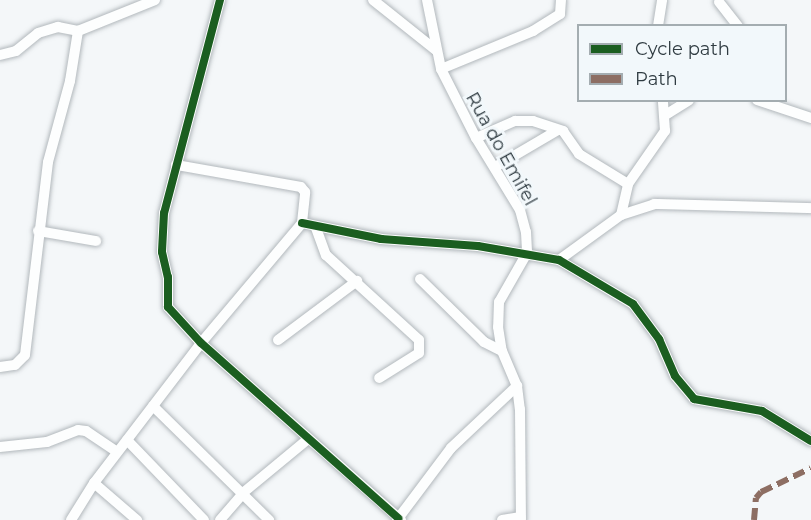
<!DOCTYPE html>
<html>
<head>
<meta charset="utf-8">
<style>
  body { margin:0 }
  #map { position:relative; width:811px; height:520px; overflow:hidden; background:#f4f7f9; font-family:Montserrat,sans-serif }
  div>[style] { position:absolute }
  .roads { filter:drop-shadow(0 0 2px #b2b8bc) drop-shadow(0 0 2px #b2b8bc) }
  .minor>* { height:10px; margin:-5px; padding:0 5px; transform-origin:5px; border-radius:5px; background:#fdfefe }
  .quiet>* { height:6px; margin-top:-3px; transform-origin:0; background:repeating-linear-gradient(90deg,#8d6e63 0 12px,transparent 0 18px) }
  .cycleway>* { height:8px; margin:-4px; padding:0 4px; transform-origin:4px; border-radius:4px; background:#1b5e20 }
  span { translate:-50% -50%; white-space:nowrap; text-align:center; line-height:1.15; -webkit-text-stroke:6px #f2f8fb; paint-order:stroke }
  .street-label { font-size:18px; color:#303c42 }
  .legend { position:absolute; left:577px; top:24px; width:210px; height:78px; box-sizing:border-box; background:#f2f8fb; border:2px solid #a4adb1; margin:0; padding:8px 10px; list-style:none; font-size:18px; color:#303c42 }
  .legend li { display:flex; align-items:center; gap:12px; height:30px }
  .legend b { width:30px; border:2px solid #a4adb1 }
</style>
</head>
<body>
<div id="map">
  <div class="roads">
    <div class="minor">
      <i style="left:220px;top:0;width:220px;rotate:104.7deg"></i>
      <i style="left:164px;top:213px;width:39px;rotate:93deg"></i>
      <i style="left:162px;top:252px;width:26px;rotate:77deg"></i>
      <i style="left:168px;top:277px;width:30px;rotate:90deg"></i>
      <i style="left:168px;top:307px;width:49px;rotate:47.5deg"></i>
      <i style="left:201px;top:343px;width:267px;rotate:41.5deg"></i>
      <i style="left:373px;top:0;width:82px;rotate:38.6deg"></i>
      <i style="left:427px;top:0;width:70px;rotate:78.5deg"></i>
      <i style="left:441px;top:69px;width:77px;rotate:63.1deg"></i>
      <i style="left:476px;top:138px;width:84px;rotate:58.6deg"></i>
      <i style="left:520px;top:210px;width:23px;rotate:75deg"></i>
      <i style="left:526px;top:232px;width:21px;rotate:87deg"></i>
      <i style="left:527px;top:253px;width:56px;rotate:119.7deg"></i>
      <i style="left:499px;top:302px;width:25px;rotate:92deg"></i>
      <i style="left:498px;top:327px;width:24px;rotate:81deg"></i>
      <i style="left:502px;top:351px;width:38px;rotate:67deg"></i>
      <i style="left:517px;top:386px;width:23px;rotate:83deg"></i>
      <i style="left:520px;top:409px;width:111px;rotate:89.5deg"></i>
      <i style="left:719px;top:2px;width:31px;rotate:52deg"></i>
      <i style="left:658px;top:26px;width:26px;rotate:-81deg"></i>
      <i style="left:0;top:55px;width:16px;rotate:-14deg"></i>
      <i style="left:16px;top:51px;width:28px;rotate:-39deg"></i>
      <i style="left:38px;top:33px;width:21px;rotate:-17deg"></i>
      <i style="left:58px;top:27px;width:20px;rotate:11deg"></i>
      <i style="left:78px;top:31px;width:83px;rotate:-21.9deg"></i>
      <i style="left:441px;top:69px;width:100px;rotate:-22.4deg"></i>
      <i style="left:533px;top:31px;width:32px;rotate:-32deg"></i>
      <i style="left:560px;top:14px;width:14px;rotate:-86deg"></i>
      <i style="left:757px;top:100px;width:57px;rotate:18.4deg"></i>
      <i style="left:667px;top:114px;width:26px;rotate:-32deg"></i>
      <i style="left:476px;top:138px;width:43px;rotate:-23.6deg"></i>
      <i style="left:515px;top:121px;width:18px"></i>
      <i style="left:533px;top:121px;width:32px;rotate:18deg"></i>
      <i style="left:563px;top:131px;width:28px;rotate:55deg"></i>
      <i style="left:579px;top:154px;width:57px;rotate:31.5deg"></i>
      <i style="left:495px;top:167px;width:73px;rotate:-30.4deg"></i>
      <i style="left:621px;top:215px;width:32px;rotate:-77deg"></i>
      <i style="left:628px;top:184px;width:65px;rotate:-55.1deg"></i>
      <i style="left:665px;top:131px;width:31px;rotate:-94deg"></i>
      <i style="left:302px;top:223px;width:81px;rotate:11.4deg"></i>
      <i style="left:381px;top:239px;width:97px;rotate:4.1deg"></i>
      <i style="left:478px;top:246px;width:82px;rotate:9.8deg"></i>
      <i style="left:559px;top:260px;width:86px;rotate:30.7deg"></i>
      <i style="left:633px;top:304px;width:44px;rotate:53.4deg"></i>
      <i style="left:659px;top:339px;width:40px;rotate:66.6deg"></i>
      <i style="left:675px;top:376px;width:30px;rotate:50deg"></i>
      <i style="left:694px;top:399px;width:69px;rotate:10deg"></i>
      <i style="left:762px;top:411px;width:57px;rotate:31.5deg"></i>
      <i style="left:316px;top:228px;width:29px;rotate:70deg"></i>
      <i style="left:326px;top:255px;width:126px;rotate:42.4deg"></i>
      <i style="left:419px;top:340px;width:13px;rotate:90deg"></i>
      <i style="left:419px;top:353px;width:47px;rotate:148deg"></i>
      <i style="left:38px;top:231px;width:59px;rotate:9.8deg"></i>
      <i style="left:559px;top:260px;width:77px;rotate:-36deg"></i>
      <i style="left:621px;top:215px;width:35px;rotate:-18deg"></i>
      <i style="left:654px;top:204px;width:157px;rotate:1.5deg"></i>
      <i style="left:420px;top:279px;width:90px;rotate:44.5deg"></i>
      <i style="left:484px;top:342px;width:20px;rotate:27deg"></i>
      <i style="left:278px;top:340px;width:99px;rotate:-36.8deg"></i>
      <i style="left:0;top:367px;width:15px;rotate:-8deg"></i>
      <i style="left:15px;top:365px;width:14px;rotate:-45deg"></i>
      <i style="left:25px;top:355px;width:194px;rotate:-83.2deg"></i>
      <i style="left:48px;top:162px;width:84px;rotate:-74.8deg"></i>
      <i style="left:70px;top:81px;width:51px;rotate:-80.9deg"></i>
      <i style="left:153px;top:406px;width:163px;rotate:44.5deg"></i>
      <i style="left:127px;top:440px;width:111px;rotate:46.1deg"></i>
      <i style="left:0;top:447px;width:47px;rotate:-6.1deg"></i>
      <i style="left:47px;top:442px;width:33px;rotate:-21deg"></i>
      <i style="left:78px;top:430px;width:8px;rotate:7deg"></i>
      <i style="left:86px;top:431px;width:37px;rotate:34deg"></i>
      <i style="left:94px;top:483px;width:57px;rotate:40.7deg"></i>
      <i style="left:71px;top:520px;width:44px;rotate:-58.1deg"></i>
      <i style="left:94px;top:483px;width:176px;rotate:-52.6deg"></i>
      <i style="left:201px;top:343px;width:157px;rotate:-49.9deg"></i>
      <i style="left:302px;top:223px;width:31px;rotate:-84deg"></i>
      <i style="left:305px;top:192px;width:6px;rotate:-129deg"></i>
      <i style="left:301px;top:187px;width:127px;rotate:-170deg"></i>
      <i style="left:220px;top:520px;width:37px;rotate:-49deg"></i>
      <i style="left:244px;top:492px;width:83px;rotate:-39.6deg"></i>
      <i style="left:397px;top:520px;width:90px;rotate:-53.1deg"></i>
      <i style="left:451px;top:448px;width:91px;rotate:-43.2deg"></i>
      <i style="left:502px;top:520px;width:19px;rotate:-9deg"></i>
    </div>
  </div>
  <div class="quiet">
    <i style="left:754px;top:520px;width:22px;rotate:-85deg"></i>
    <i style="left:756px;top:498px;width:8px;rotate:-50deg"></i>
    <i style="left:761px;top:492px;width:55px;rotate:-25.6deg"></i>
  </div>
  <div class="cycleway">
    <i style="left:220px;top:0;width:220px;rotate:104.7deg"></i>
    <i style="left:164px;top:213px;width:39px;rotate:93deg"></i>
    <i style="left:162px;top:252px;width:26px;rotate:77deg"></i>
    <i style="left:168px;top:277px;width:30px;rotate:90deg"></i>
    <i style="left:168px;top:307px;width:49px;rotate:47.5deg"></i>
    <i style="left:201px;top:343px;width:264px;rotate:41.6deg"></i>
    <i style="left:302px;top:223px;width:81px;rotate:11.4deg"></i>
    <i style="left:381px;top:239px;width:97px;rotate:4.1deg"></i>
    <i style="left:478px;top:246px;width:82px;rotate:9.8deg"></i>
    <i style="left:559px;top:260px;width:86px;rotate:30.7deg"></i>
    <i style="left:633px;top:304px;width:44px;rotate:53.4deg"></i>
    <i style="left:659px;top:339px;width:40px;rotate:66.6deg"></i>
    <i style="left:675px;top:376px;width:30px;rotate:50deg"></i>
    <i style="left:694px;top:399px;width:69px;rotate:10deg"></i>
    <i style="left:762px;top:411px;width:57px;rotate:31.5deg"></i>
  </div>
  <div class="street-label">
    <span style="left:501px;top:149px;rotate:61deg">Rua do Emifel</span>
  </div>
  <ul class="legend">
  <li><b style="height:8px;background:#1b5e20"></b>Cycle path</li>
  <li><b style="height:8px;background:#8d6e63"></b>Path</li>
  </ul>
</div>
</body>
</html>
